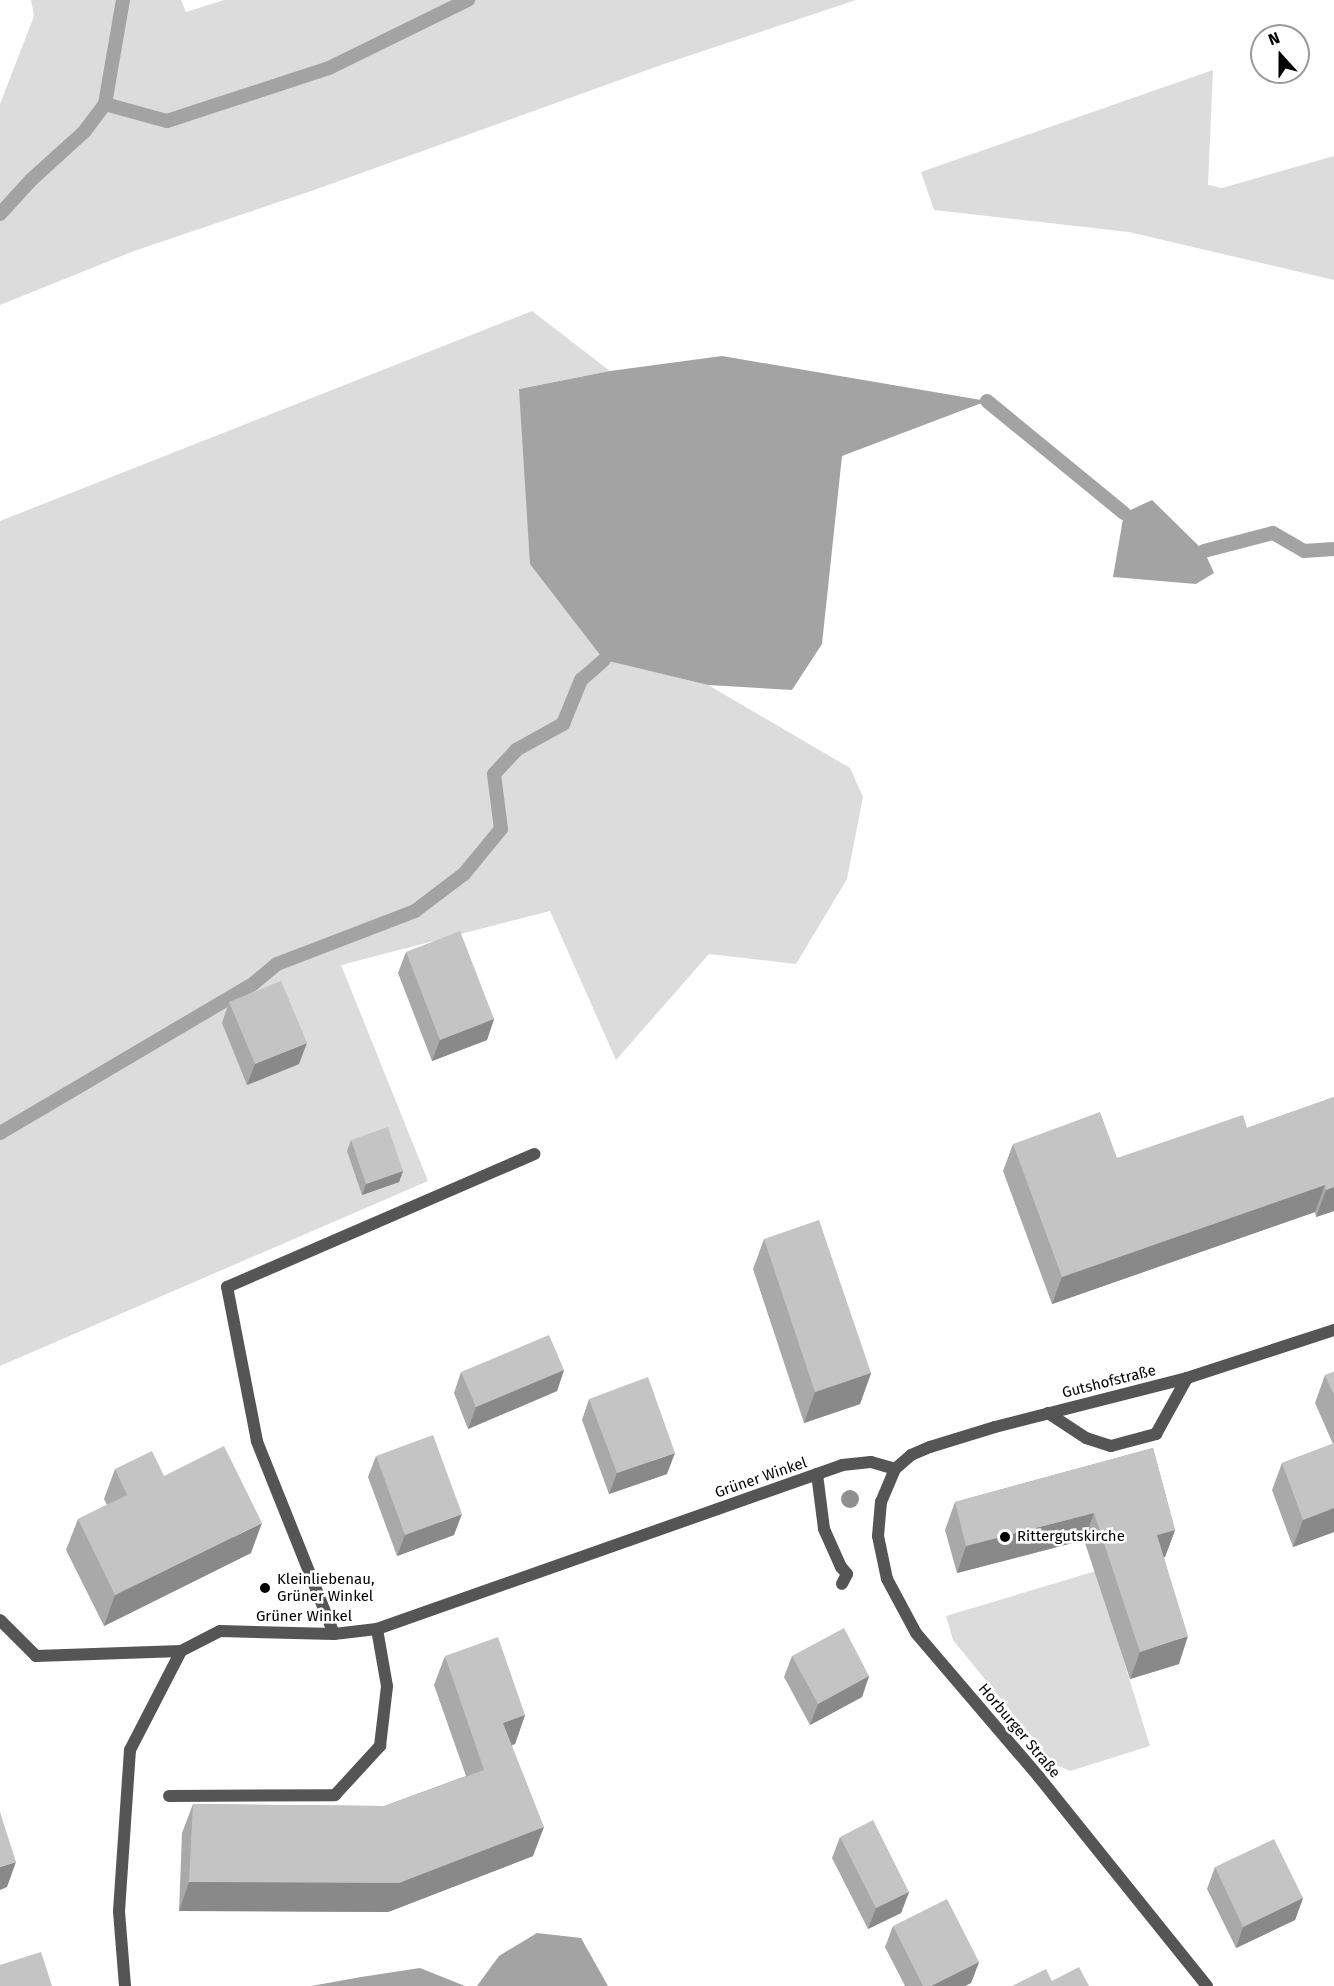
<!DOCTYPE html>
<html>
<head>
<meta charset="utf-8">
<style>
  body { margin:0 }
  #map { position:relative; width:1334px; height:1986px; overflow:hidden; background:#fff; font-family:"Fira Sans",sans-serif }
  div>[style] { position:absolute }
  .green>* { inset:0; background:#dcdcdc }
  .water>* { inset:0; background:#a3a3a3 }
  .stream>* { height:14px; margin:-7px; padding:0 7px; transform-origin:7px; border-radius:7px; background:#a3a3a3 }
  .service>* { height:12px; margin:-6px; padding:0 6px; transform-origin:6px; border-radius:6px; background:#555 }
  .minor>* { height:12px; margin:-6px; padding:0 6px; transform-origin:6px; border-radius:6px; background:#555 }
  .tertiary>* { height:12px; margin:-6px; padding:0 6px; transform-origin:6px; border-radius:6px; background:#555 }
  .trees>* { width:18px; height:18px; margin:-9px; border-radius:50%; background:#8f8f8f }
  .wall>* { inset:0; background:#a9a9a9 }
  .shaded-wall>* { inset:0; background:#898989 }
  .building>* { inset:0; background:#c4c4c4 }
  .dots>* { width:16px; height:16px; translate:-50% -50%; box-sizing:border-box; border:3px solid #fff; border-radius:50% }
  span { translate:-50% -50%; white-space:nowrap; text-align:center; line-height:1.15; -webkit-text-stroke:5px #fff; paint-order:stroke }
  .street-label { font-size:15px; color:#000 }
  .poi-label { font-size:15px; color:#000 }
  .left { translate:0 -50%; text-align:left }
  .north { position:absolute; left:1250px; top:24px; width:60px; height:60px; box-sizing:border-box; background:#fff; border:2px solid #999; border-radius:50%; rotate:339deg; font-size:16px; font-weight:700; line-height:24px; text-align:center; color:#000 }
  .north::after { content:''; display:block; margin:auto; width:21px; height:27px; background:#000; clip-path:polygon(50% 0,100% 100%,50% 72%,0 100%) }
</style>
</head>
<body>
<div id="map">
  <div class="green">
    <i style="clip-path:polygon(31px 0,181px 0,186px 12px,224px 0,856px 0,664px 64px,317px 189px,134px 251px,0 305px,0 104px,34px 16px)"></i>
    <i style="clip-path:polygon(1213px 70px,1208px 185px,1222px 188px,1334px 156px,1334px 280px,1129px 232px,934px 210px,921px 172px)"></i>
    <i style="clip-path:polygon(532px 311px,610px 371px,519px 389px,604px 660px,708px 685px,850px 768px,863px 797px,847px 879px,796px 964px,709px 954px,616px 1060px,550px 911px,341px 965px,428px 1181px,0 1366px,0 521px)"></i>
    <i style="clip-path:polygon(1096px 1571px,1150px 1746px,1070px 1771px,1054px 1764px,953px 1640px,946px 1616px)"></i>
  </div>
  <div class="water">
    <i style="clip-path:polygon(722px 356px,987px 401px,842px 456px,822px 644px,792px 690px,708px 685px,604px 660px,530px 564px,519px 389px,610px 371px)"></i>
    <i style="clip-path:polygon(1152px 500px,1204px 551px,1214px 573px,1196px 584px,1113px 577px,1124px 513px)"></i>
    <i style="clip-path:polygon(537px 1933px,581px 1938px,608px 1986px,477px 1986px,499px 1956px)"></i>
    <i style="clip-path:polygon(420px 1968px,465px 1986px,311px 1986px,361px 1977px)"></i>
  </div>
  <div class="stream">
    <i style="left:105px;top:104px;width:64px;rotate:15.3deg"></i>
    <i style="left:167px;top:121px;width:170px;rotate:-18.1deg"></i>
    <i style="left:329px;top:68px;width:155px;rotate:-26.1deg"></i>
    <i style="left:0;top:214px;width:46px;rotate:-47.6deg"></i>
    <i style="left:31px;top:180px;width:72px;rotate:-42.2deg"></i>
    <i style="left:84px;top:132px;width:35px;rotate:-53deg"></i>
    <i style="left:105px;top:104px;width:106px;rotate:-80.2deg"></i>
    <i style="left:987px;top:401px;width:177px;rotate:39.3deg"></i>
    <i style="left:1204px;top:551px;width:71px;rotate:-14.6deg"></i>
    <i style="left:1273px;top:533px;width:36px;rotate:30deg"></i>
    <i style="left:1304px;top:551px;width:30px;rotate:-4deg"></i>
    <i style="left:0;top:1133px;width:294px;rotate:-30.5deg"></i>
    <i style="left:253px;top:984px;width:31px;rotate:-40deg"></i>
    <i style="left:277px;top:964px;width:148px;rotate:-21deg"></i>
    <i style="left:415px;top:911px;width:61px;rotate:-37.1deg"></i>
    <i style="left:464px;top:874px;width:58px;rotate:-50.6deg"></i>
    <i style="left:501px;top:829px;width:55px;rotate:-97.3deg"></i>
    <i style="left:494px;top:774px;width:33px;rotate:-47deg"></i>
    <i style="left:516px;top:750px;width:54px;rotate:-29deg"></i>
    <i style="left:563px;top:724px;width:48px;rotate:-67.8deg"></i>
    <i style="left:581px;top:680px;width:30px;rotate:-41deg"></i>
  </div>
  <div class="service">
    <i style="left:1048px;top:1413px;width:45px;rotate:33.3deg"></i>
    <i style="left:1086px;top:1438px;width:26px;rotate:18deg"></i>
    <i style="left:1111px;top:1446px;width:47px;rotate:-14.9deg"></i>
    <i style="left:1156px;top:1434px;width:64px;rotate:-61deg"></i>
    <i style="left:817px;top:1474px;width:55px;rotate:82.7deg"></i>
    <i style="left:824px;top:1529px;width:42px;rotate:65.9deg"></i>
    <i style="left:841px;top:1567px;width:9px;rotate:49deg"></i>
    <i style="left:847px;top:1574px;width:11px;rotate:117deg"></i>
    <i style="left:169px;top:1796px;width:166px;rotate:-0.3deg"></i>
    <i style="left:335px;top:1795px;width:67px;rotate:-47.4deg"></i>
    <i style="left:380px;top:1746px;width:60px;rotate:-83.3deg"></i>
    <i style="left:387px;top:1686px;width:58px;rotate:-100deg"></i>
  </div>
  <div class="minor">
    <i style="left:0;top:1620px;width:51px;rotate:45deg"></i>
    <i style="left:36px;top:1656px;width:145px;rotate:-2deg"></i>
    <i style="left:334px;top:1634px;width:208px;rotate:-111.8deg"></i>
    <i style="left:257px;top:1441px;width:157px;rotate:-101deg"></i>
    <i style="left:227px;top:1287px;width:335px;rotate:-23.4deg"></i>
    <i style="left:125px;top:1986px;width:75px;rotate:-94.6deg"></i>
    <i style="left:119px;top:1911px;width:161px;rotate:-86.1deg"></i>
    <i style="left:130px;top:1750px;width:111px;rotate:-62.7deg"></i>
    <i style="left:181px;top:1651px;width:44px;rotate:-27.1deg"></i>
    <i style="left:220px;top:1631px;width:114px;rotate:1.5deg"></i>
    <i style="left:334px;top:1634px;width:43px;rotate:-6.6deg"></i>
    <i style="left:377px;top:1629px;width:493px;rotate:-19.4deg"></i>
    <i style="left:842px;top:1465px;width:29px;rotate:-6deg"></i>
    <i style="left:871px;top:1462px;width:25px;rotate:16deg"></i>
  </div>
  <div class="tertiary">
    <i style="left:1207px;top:1986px;width:268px;rotate:-128.8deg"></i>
    <i style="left:1039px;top:1777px;width:189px;rotate:-130.5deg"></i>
    <i style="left:916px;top:1633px;width:61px;rotate:-118.2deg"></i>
    <i style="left:887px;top:1579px;width:44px;rotate:-101.8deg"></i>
    <i style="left:878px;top:1536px;width:34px;rotate:-85deg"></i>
    <i style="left:881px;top:1502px;width:36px;rotate:-67deg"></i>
    <i style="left:895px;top:1469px;width:21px;rotate:-41deg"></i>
    <i style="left:911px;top:1455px;width:21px;rotate:-23deg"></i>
    <i style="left:930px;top:1447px;width:68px;rotate:-17.1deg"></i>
    <i style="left:995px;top:1427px;width:198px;rotate:-14.3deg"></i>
    <i style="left:1187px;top:1378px;width:155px;rotate:-18.1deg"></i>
  </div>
  <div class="trees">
    <i style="left:850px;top:1499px"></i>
  </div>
  <div class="wall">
    <i style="clip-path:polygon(406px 952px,494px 1019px,487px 1040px,432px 1061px,398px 973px)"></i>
    <i style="clip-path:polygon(229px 1002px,299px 1064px,247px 1085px,222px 1023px)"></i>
    <i style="clip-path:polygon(1334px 1097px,1334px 1211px,1316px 1217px,1315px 1212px,1052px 1304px,1003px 1171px,1013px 1144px,1117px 1158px,1247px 1128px)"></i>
    <i style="clip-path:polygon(351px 1140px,403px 1171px,399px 1182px,362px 1195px,347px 1151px)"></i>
    <i style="clip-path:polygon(764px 1239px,871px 1373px,860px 1404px,804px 1423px,753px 1269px)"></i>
    <i style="clip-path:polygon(564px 1370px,557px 1391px,468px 1429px,454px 1393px,461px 1372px)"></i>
    <i style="clip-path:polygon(1334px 1372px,1334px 1532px,1293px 1547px,1272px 1490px,1282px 1463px,1333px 1444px,1315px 1403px,1325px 1375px)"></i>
    <i style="clip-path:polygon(589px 1399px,667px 1474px,609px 1494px,582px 1420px)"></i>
    <i style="clip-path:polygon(1153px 1448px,1175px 1530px,1165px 1557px,1164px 1557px,1179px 1664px,1130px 1679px,1084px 1540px,957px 1573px,945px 1530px,955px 1502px)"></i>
    <i style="clip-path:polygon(376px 1456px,454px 1535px,397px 1556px,368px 1477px)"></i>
    <i style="clip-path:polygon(115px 1469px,164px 1476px,251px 1553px,104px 1626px,66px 1550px,78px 1519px,107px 1505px,104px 1499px)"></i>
    <i style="clip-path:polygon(445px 1656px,525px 1715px,515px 1744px,512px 1745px,533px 1856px,388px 1912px,179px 1911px,182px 1833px,193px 1804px,384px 1806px,466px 1776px,434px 1685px)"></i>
    <i style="clip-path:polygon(792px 1656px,869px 1676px,862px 1697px,810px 1725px,784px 1677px)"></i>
    <i style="clip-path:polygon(840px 1837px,909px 1892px,901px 1913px,868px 1929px,832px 1858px)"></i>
    <i style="clip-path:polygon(1215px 1867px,1303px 1898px,1295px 1920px,1236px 1948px,1207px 1889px)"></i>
    <i style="clip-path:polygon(893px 1926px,979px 1962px,971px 1983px,965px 1986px,905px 1986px,885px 1947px)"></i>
  </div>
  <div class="shaded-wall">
    <i style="clip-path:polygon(494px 1019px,487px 1040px,432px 1061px,440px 1040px)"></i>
    <i style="clip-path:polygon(307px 1043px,299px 1064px,247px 1085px,255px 1064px)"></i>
    <i style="clip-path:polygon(403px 1171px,399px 1182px,362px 1195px,366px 1184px)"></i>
    <i style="clip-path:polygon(1325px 1185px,1315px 1212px,1052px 1304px,1062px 1277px)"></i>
    <i style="clip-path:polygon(1334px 1187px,1334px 1211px,1316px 1217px,1326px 1190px)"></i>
    <i style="clip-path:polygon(564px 1370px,557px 1391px,468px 1429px,476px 1407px)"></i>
    <i style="clip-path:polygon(871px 1373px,860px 1404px,804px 1423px,815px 1392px)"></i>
    <i style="clip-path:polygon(675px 1453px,667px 1474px,609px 1494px,617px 1473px)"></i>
    <i style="clip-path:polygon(1334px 1508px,1334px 1532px,1293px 1547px,1303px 1520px)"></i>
    <i style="clip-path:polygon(1094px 1513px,1084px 1540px,957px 1573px,966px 1546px)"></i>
    <i style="clip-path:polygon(462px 1514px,454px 1535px,397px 1556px,405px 1535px)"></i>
    <i style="clip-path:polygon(262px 1523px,251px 1553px,104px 1626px,115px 1595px)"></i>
    <i style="clip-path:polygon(1175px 1530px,1165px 1557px,1147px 1562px,1157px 1535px)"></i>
    <i style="clip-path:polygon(1188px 1636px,1179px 1664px,1130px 1679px,1140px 1652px)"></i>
    <i style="clip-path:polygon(869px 1676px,862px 1697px,810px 1725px,818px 1704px)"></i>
    <i style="clip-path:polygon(525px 1715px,515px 1744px,492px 1751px,503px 1723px)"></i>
    <i style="clip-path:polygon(544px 1827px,533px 1856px,388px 1912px,179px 1911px,189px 1882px)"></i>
    <i style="clip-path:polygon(16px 1862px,7px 1887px,0 1890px,0 1867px)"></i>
    <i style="clip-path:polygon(909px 1892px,901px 1913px,868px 1929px,876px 1908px)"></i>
    <i style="clip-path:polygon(1303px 1898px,1295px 1920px,1236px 1948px,1243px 1927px)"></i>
    <i style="clip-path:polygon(979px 1962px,971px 1983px,965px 1986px,931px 1986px)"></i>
  </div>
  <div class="building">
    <i style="clip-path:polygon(460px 931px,494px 1019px,440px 1040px,406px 952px)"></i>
    <i style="clip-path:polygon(281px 981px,307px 1043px,255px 1064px,229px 1002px)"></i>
    <i style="clip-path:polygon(1334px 1097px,1334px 1187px,1326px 1190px,1325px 1185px,1062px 1277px,1013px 1144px,1100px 1112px,1117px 1158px,1243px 1115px,1247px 1128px)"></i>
    <i style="clip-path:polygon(388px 1127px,403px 1171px,366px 1184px,351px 1140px)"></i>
    <i style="clip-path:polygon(819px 1220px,871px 1373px,815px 1392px,764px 1239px)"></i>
    <i style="clip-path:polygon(549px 1335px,564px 1370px,476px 1407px,461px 1372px)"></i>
    <i style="clip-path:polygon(1334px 1372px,1334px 1395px,1325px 1375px)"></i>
    <i style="clip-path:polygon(648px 1377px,675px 1453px,617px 1473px,589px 1399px)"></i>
    <i style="clip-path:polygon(433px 1435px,462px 1514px,405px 1535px,376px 1456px)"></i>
    <i style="clip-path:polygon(1334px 1443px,1334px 1508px,1303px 1520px,1282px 1463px)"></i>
    <i style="clip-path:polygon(224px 1446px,262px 1523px,115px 1595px,78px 1519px,127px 1495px,115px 1469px,152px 1451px,164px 1476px)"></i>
    <i style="clip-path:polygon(1153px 1448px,1175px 1530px,1157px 1535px,1188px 1636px,1140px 1652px,1094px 1513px,966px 1546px,955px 1502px)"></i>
    <i style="clip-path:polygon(844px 1628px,869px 1676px,818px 1704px,792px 1656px)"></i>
    <i style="clip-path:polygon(498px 1637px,525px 1715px,503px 1723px,544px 1827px,399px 1883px,189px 1882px,193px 1804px,384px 1806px,484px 1770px,445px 1656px)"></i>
    <i style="clip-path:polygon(0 1812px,16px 1862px,0 1867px)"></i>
    <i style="clip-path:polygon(873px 1820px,909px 1892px,876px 1908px,840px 1837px)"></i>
    <i style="clip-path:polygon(1274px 1839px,1303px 1898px,1243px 1927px,1215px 1867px)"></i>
    <i style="clip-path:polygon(947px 1899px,979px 1962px,931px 1986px,923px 1986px,893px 1926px)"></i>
    <i style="clip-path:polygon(41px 1952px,52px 1986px,0 1986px,0 1965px)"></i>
    <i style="clip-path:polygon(1079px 1967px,1089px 1986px,1012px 1986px,1046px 1969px,1052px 1981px)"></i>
  </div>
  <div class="dots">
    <i style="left:1005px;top:1537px;background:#000"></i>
    <i style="left:265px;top:1588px;background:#000"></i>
  </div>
  <div class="street-label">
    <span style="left:1109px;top:1382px;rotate:-14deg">Gutshofstraße</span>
    <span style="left:761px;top:1478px;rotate:-19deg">Grüner Winkel</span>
    <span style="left:304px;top:1617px">Grüner Winkel</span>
    <span style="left:1019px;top:1731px;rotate:50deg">Horburger Straße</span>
  </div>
  <div class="poi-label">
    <span class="left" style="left:1017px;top:1537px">Rittergutskirche</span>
    <span class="left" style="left:277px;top:1588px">Kleinliebenau,<br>Grüner Winkel</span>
  </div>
  <div class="north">N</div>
</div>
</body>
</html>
